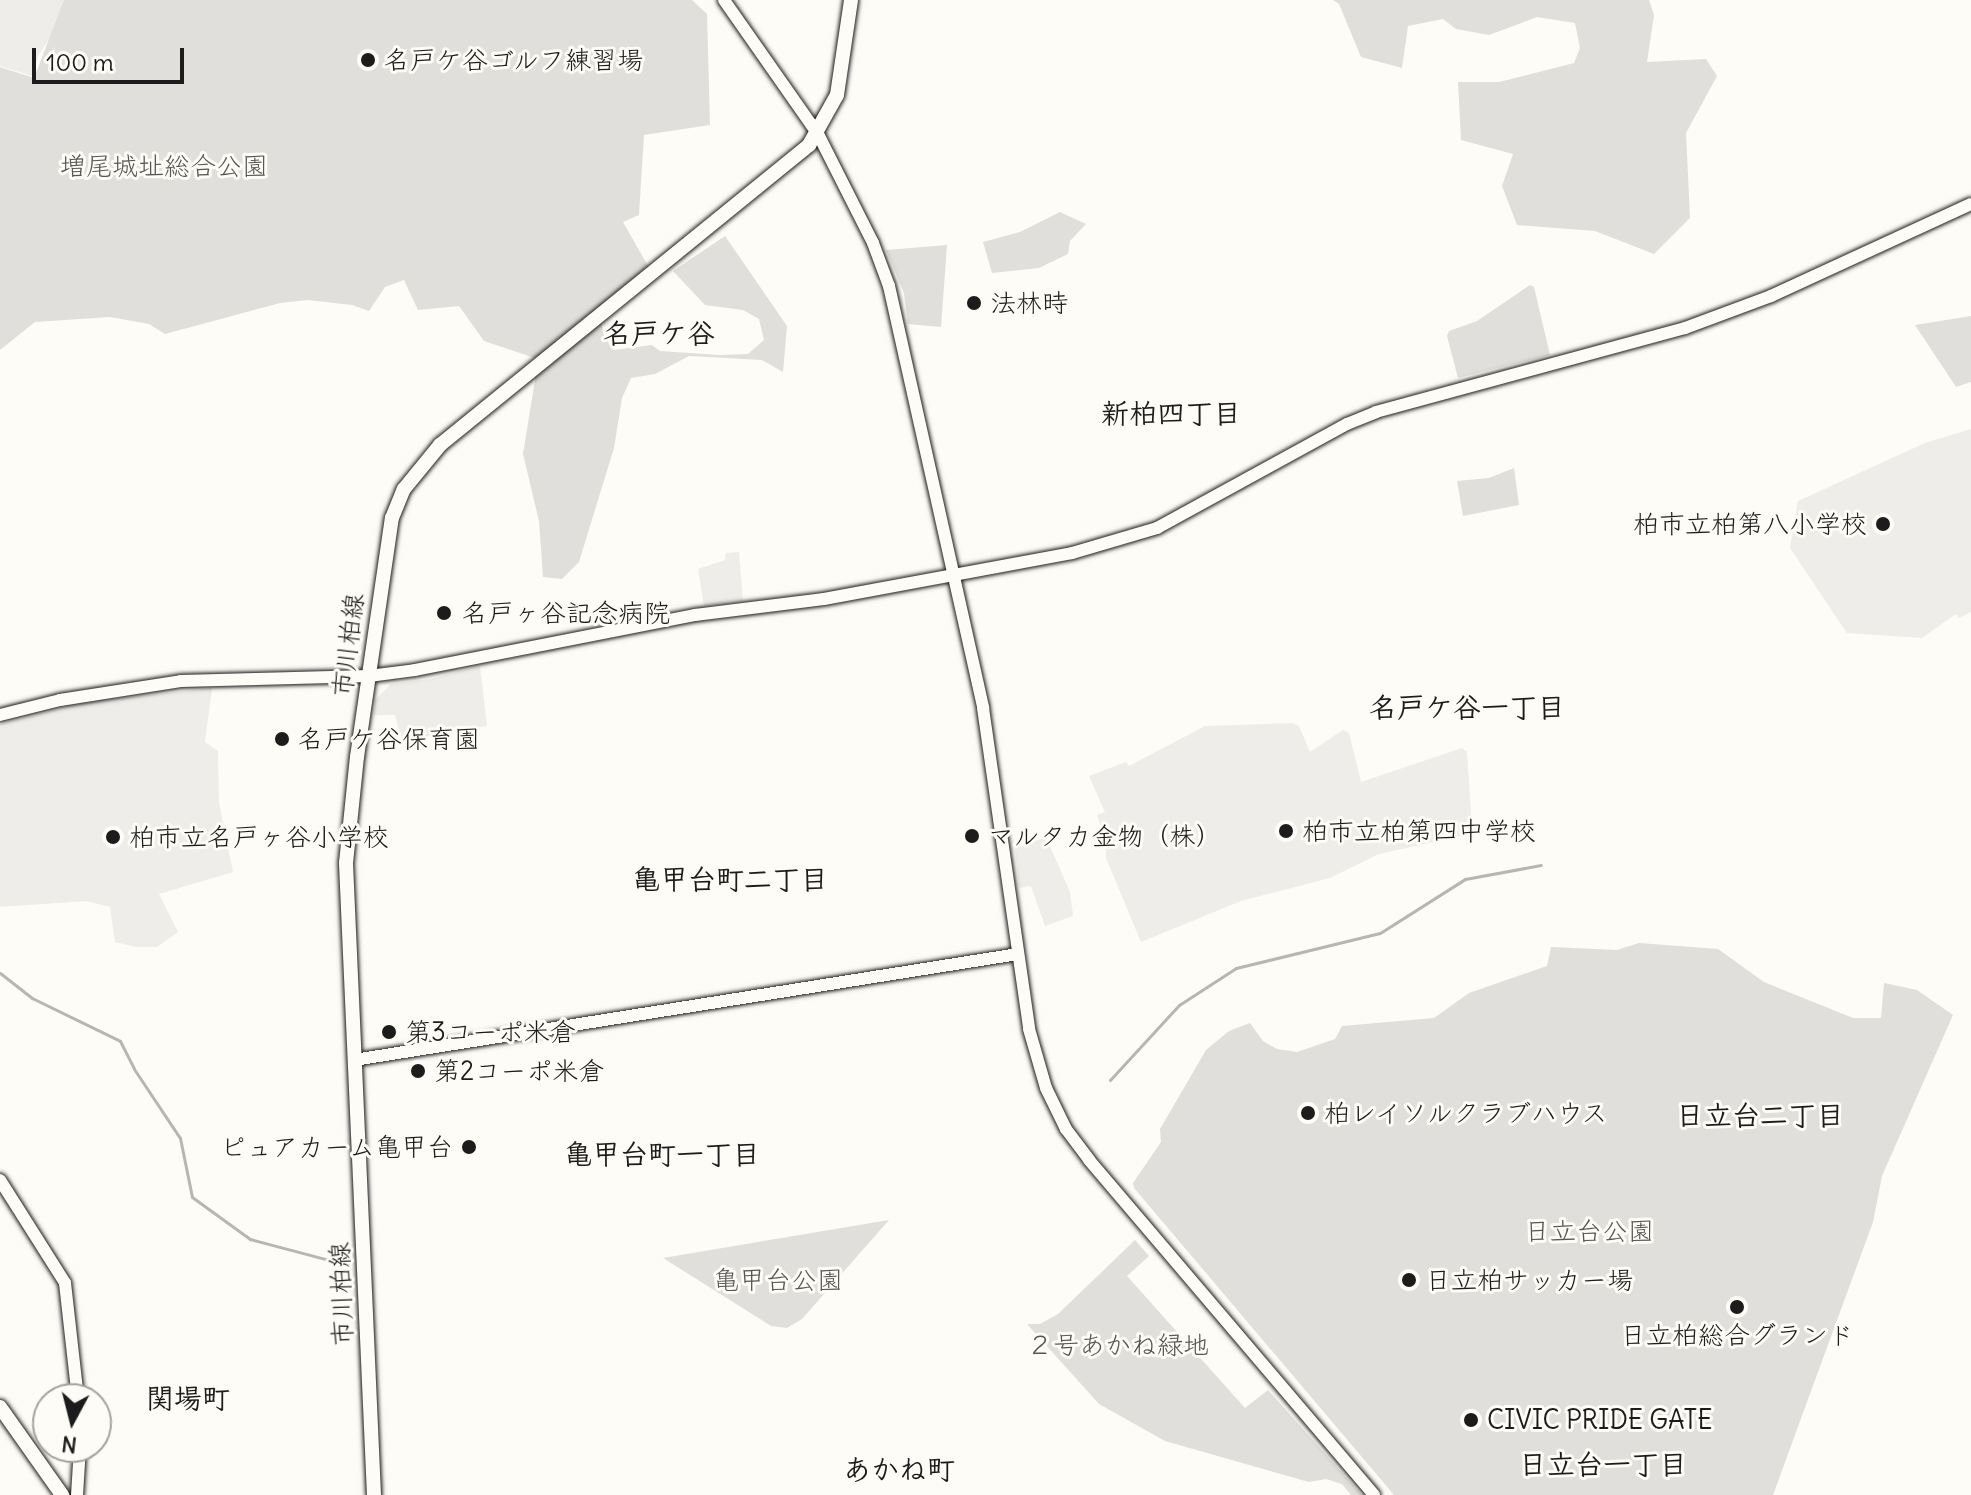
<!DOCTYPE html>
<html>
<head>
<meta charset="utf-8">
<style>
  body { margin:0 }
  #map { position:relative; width:1971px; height:1495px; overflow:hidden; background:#fdfcf7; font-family:Delius,"Klee One",sans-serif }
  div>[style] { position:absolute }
  .built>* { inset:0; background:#eeede9 }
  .green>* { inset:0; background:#e0dfdb }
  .stream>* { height:3px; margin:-1.5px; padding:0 1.5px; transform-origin:1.5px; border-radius:1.5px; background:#b7b6b2 }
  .roads { filter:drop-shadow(0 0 2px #1c1c1c) drop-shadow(0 0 2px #1c1c1c) }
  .tertiary>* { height:12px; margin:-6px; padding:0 6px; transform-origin:6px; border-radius:6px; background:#fdfcf7 }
  .secondary>* { height:14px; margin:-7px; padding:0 7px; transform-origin:7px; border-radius:7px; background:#fdfcf7 }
  .primary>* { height:14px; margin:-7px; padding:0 7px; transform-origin:7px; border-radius:7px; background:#fdfcf7 }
  .dots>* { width:22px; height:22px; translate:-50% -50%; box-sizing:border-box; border:4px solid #fdfcf7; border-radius:50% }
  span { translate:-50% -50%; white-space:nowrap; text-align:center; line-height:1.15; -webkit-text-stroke:6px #fdfcf7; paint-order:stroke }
  .poi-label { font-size:26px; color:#1c1c1c }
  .left { translate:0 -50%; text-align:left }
  .right { translate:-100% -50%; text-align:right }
  .park-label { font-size:26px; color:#575655 }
  .street-label { font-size:26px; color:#1c1c1c }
  .neighbourhood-label { font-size:28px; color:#1c1c1c; font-weight:700 }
  .north { position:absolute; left:32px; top:1383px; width:80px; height:80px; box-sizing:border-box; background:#fdfcf7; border:2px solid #a3a29f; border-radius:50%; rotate:187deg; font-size:22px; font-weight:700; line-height:32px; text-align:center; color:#1c1c1c }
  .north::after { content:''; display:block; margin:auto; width:28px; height:36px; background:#1c1c1c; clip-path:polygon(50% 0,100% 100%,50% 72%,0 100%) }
  .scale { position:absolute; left:32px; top:48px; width:152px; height:36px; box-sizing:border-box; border:4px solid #1c1c1c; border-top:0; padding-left:10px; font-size:24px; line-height:28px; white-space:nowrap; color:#1c1c1c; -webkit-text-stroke:6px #fdfcf7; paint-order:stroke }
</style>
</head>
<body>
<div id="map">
  <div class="built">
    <i style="clip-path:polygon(0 0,75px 0,38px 56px,32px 76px,0 66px)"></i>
    <i style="clip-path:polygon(1971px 429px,1971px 612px,1959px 618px,1956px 614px,1922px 638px,1847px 633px,1790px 548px,1798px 501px,1925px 443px)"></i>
    <i style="clip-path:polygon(739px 552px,743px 601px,704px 606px,698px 569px,725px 560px,726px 553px)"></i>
    <i style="clip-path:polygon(480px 666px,487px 726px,402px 741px,395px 715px,374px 715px,375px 700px,391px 684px,430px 679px)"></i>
    <i style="clip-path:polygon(212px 688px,205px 742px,218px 751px,219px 803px,233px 872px,159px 894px,178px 932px,157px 947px,136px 947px,115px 942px,110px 907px,86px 901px,0 907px,0 724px,85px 702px)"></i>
    <i style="clip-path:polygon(1293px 723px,1299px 726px,1310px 752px,1343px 730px,1349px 733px,1361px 782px,1462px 748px,1467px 752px,1472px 829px,1469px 834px,1379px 854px,1330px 878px,1241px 901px,1141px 942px,1106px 858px,1106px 842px,1097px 815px,1105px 812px,1089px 776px,1126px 762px,1129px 766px,1205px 726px)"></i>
    <i style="clip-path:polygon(1046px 837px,1070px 892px,1073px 916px,1045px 926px,1031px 886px,1019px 888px,1015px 849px)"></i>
  </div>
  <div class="green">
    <i style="clip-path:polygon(64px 0,692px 0,707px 14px,710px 125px,644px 135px,639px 215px,623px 222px,652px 273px,599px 313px,604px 336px,613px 350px,652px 345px,660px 351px,719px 355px,748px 354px,764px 340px,759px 319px,743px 310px,705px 305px,673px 271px,725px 236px,787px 326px,783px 372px,762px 360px,689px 356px,655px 374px,631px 378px,622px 398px,614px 448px,579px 562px,562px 579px,543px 577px,539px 521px,523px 454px,535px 380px,535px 358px,484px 341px,459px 306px,418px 310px,404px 280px,385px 287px,369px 311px,352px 305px,308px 300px,280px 303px,165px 334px,149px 324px,110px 317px,35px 322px,0 350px,0 67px,34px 78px)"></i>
    <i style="clip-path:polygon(1333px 0,1649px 0,1654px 15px,1647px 62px,1706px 59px,1717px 76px,1686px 133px,1690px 218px,1654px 254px,1595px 231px,1517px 225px,1502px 186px,1513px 154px,1461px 140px,1458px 82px,1499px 82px,1574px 63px,1580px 48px,1575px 23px,1537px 17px,1489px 35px,1456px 29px,1443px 19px,1408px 26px,1402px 68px,1361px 57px,1339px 4px)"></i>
    <i style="clip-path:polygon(1060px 212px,1086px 224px,1070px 241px,1068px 254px,1039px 268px,992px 273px,983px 242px,1020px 232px)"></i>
    <i style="clip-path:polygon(947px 245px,941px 327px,908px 324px,904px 293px,886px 250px)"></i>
    <i style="clip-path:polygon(1530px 285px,1534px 287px,1550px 355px,1458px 378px,1447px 336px,1449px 331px,1477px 321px)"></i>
    <i style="clip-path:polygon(1971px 316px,1971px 382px,1956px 387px,1915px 325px)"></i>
    <i style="clip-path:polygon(1514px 468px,1519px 505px,1463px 516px,1457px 481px,1489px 478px)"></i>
    <i style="clip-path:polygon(1639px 943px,1718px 949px,1764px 982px,1853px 1018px,1881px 1018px,1884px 983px,1917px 990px,1953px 1015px,1882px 1176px,1873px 1222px,1773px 1495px,1394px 1495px,1134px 1188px,1133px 1183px,1161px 1142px,1160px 1129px,1206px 1050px,1229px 1031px,1250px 1023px,1263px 1041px,1277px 1049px,1297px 1052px,1335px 1039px,1342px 1026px,1434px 1018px,1469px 993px,1547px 966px,1551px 947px,1617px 950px)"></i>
    <i style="clip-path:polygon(889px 1220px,802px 1319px,787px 1328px,771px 1326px,663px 1258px)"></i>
    <i style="clip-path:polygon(1135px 1240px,1149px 1256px,1127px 1276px,1245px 1408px,1268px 1390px,1362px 1495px,1351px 1495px,1342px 1484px,1326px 1479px,1309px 1482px,1165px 1441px,1099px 1404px,1027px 1324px,1040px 1324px,1058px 1314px)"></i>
  </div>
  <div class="stream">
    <i style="left:0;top:973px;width:41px;rotate:38deg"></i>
    <i style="left:32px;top:998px;width:98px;rotate:26deg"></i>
    <i style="left:120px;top:1041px;width:31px;rotate:63deg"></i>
    <i style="left:134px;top:1069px;width:83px;rotate:56.3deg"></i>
    <i style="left:180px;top:1138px;width:60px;rotate:78.5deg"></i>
    <i style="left:192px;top:1197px;width:72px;rotate:35.9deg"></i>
    <i style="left:250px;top:1239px;width:93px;rotate:14.9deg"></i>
    <i style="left:1110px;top:1080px;width:102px;rotate:-47.4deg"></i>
    <i style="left:1179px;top:1005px;width:68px;rotate:-33deg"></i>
    <i style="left:1236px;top:968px;width:148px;rotate:-13.7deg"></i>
    <i style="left:1380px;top:933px;width:101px;rotate:-32.4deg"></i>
    <i style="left:1465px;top:879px;width:77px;rotate:-10.4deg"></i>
  </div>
  <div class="roads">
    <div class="tertiary">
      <i style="left:724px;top:0;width:164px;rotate:55deg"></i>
      <i style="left:818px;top:134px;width:122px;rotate:63.2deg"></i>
      <i style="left:873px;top:243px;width:46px;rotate:69.6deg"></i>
      <i style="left:889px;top:286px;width:432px;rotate:77.4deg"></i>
      <i style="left:983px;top:708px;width:324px;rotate:81.8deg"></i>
      <i style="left:1029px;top:1029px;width:61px;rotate:73.9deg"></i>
      <i style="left:1046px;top:1088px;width:46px;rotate:64deg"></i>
      <i style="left:1066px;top:1129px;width:39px;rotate:53deg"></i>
      <i style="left:1089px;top:1160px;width:440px;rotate:49.6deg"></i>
      <i style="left:0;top:715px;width:62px;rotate:-14deg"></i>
      <i style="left:60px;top:700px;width:122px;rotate:-8.9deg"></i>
      <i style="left:181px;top:681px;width:188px;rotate:-1.5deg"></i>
      <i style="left:369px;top:676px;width:46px;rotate:-7.4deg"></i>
      <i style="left:415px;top:670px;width:285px;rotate:-11.1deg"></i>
      <i style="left:695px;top:615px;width:130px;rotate:-7.1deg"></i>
      <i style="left:824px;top:599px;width:252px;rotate:-10.5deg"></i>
      <i style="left:1072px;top:553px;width:89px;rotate:-16.4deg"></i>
      <i style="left:1157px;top:528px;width:217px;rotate:-28.7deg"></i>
      <i style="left:1347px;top:424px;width:31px;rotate:-22deg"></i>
      <i style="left:1376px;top:412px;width:320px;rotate:-15.2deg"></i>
      <i style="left:1685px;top:328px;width:92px;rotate:-20.4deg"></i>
      <i style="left:1771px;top:296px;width:220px;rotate:-24.7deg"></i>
      <i style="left:354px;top:1060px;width:672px;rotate:-9.07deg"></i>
      <i style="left:0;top:1180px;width:122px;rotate:57.7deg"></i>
      <i style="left:65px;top:1283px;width:117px;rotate:83.6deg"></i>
      <i style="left:77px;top:1495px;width:48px;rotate:-86.4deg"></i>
    </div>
    <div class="secondary">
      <i style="left:0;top:1407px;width:108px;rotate:54.8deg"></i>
    </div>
    <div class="primary">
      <i style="left:374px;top:1495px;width:633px;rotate:-92.54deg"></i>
      <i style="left:346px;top:863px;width:107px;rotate:-84.1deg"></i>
      <i style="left:357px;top:757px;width:242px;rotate:-81.7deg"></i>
      <i style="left:392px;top:518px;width:31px;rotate:-68deg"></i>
      <i style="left:404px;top:489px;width:57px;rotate:-50.7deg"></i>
      <i style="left:440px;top:445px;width:476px;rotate:-39.1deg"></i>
      <i style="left:809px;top:145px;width:57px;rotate:-60.8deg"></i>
      <i style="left:837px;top:95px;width:96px;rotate:-81.6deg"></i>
    </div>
  </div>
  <div class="dots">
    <i style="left:368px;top:60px;background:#1c1c1c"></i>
    <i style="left:974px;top:303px;background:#1c1c1c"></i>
    <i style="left:1883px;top:524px;background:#1c1c1c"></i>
    <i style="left:444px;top:613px;background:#1c1c1c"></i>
    <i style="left:282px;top:739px;background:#1c1c1c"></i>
    <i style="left:1286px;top:831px;background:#1c1c1c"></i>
    <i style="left:972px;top:836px;background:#1c1c1c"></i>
    <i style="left:113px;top:837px;background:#1c1c1c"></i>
    <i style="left:389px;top:1032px;background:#1c1c1c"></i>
    <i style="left:418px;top:1071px;background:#1c1c1c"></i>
    <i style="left:1308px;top:1113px;background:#1c1c1c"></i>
    <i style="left:469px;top:1147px;background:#1c1c1c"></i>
    <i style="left:1409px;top:1280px;background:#1c1c1c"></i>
    <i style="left:1737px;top:1307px;background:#1c1c1c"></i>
    <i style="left:1471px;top:1420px;background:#1c1c1c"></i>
  </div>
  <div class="poi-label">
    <span class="left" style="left:384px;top:60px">名戸ケ谷ゴルフ練習場</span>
    <span class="left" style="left:990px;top:303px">法林時</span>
    <span class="right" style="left:1867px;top:524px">柏市立柏第八小学校</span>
    <span class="left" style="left:462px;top:613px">名戸ヶ谷記念病院</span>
    <span class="left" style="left:298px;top:739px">名戸ケ谷保育園</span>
    <span class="left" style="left:1302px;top:831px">柏市立柏第四中学校</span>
    <span class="left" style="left:988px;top:836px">マルタカ金物（株）</span>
    <span class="left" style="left:129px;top:837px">柏市立名戸ヶ谷小学校</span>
    <span class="left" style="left:405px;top:1032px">第3コーポ米倉</span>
    <span class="left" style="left:434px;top:1071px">第2コーポ米倉</span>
    <span class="left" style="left:1324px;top:1113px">柏レイソルクラブハウス</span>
    <span class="right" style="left:453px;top:1147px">ピュアカーム亀甲台</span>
    <span class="left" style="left:1425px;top:1280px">日立柏サッカー場</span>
    <span style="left:1737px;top:1335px">日立柏総合グランド</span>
    <span class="left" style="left:1487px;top:1420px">CIVIC PRIDE GATE</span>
  </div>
  <div class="park-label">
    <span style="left:164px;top:166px">増尾城址総合公園</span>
    <span style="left:1589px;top:1231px">日立台公園</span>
    <span style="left:778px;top:1280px">亀甲台公園</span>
    <span style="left:1118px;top:1345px">２号あかね緑地</span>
  </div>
  <div class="street-label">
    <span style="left:348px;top:645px;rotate:-83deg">市川柏線</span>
    <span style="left:341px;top:1294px;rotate:-92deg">市川柏線</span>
  </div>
  <div class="neighbourhood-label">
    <span style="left:659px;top:333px">名戸ケ谷</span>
    <span style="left:1171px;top:413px">新柏四丁目</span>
    <span style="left:1467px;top:707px">名戸ケ谷一丁目</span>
    <span style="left:730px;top:879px">亀甲台町二丁目</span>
    <span style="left:1760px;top:1115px">日立台二丁目</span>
    <span style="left:662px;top:1154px">亀甲台町一丁目</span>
    <span style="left:188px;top:1398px">関場町</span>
    <span style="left:1603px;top:1464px">日立台一丁目</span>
    <span style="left:899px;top:1469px">あかね町</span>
  </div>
  <div class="north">N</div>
  <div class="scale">100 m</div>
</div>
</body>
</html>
